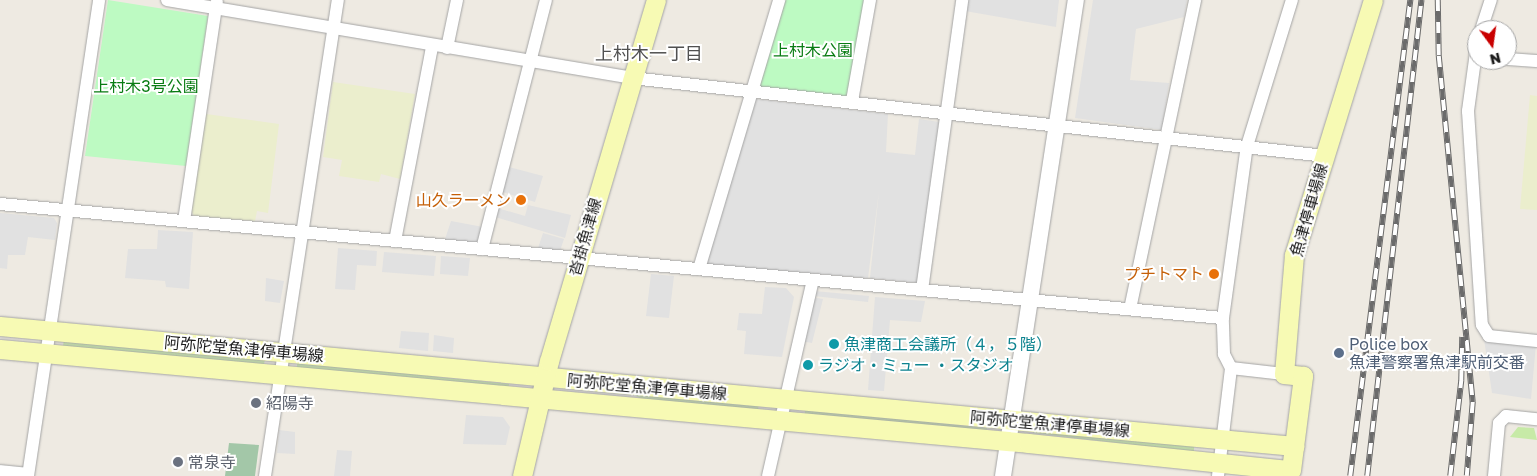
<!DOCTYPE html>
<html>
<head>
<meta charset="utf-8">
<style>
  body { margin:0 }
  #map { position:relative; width:1537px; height:476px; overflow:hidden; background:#eeeae2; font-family:"Golos Text","Noto Sans JP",sans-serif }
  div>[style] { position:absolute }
  .farmland>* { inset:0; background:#ebeecd }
  .grass>* { inset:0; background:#c7eaa7 }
  .cemetery>* { inset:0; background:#a3c7a8 }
  .park>* { inset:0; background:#bdfac2 }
  .parking>* { inset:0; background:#e1e1e1 }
  .roads { filter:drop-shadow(0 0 1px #a4a4a4) drop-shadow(0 0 1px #a4a4a4) }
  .minor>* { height:12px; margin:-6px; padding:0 6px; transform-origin:6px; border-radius:6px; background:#fff }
  .tertiary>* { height:16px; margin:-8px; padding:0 8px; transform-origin:8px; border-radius:8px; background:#fff }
  .secondary>* { height:19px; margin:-9.5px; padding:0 9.5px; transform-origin:9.5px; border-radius:9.5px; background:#f7fab4 }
  .rail>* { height:5.5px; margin-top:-2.75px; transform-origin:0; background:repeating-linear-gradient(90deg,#fff 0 11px,#6b6b6b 0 22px); box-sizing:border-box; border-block:1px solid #6b6b6b }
  .dots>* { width:14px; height:14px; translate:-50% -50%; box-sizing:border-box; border:2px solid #fff; border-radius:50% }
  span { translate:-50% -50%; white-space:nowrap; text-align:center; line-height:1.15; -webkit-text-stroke:4px #fff; paint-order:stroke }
  .park-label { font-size:16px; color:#097c13 }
  .food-label { font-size:16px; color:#c56008 }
  .right { translate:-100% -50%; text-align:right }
  .street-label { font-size:16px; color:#1d1d1d }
  .culture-label { font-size:16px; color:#0d838f }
  .left { translate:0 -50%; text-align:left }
  .service-label { font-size:16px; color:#4e5e75 }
  .worship-label { font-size:16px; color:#5b616d }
  .neighbourhood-label { font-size:18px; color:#505050 }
  .north { position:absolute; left:1467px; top:20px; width:50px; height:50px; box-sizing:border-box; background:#fff; border:1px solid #a5a5a5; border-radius:50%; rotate:166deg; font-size:14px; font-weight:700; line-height:20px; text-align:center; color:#1d1d1d }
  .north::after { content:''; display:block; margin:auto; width:18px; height:22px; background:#c90000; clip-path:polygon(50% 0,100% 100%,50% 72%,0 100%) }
</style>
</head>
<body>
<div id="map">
  <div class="farmland">
    <i style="clip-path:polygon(333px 82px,415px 94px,400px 179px,381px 174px,379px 182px,339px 176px,342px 160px,323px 157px)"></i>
    <i style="clip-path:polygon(1530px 95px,1537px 96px,1537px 210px,1520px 209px)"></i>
    <i style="clip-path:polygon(206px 114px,279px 124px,268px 213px,257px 211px,255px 221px,194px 216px,191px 210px)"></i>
  </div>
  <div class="grass">
    <i style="clip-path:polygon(64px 339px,265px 357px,264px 365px,63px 346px)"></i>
    <i style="clip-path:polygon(297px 361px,417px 371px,438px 377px,509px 384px,508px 389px,297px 369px)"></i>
    <i style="clip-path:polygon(570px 385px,759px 403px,758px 411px,648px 402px,634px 395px,570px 389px)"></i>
    <i style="clip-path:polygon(805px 407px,899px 416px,919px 421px,987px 428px,987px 432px,805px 415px)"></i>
    <i style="clip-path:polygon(1518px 427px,1534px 428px,1537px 440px,1510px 437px)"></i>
    <i style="clip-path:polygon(1033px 429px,1194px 444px,1194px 452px,1033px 433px)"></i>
  </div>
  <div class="cemetery">
    <i style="clip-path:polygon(229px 443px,259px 445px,255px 476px,225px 476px)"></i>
  </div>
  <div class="park">
    <i style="clip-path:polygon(108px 0,208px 16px,186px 166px,85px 156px)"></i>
    <i style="clip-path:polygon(779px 0,870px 0,852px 101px,752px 93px)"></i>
  </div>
  <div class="parking">
    <i style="clip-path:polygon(967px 0,1059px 0,1056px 27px,965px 11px)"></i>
    <i style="clip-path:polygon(1093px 0,1187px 0,1184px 17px,1136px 29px,1130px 80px,1169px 83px,1162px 130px,1075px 118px)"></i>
    <i style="clip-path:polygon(756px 99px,888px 114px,886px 152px,915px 155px,919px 119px,939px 122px,918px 283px,870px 278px,879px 191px,868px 278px,704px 265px)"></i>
    <i style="clip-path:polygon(505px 166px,543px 176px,535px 202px,499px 191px)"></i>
    <i style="clip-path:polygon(528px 205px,571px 215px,565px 238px,492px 216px,494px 207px,525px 216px)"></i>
    <i style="clip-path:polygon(0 213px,54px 218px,57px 223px,55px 240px,28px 237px,25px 255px,8px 255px,7px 269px,0 268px)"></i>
    <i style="clip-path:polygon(451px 221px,483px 227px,478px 245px,444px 242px)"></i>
    <i style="clip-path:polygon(158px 230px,193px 232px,189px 289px,166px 287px,165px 281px,125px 278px,128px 249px,157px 249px)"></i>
    <i style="clip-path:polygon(543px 233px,564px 239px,559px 254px,537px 251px)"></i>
    <i style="clip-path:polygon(338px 248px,377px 251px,376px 266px,357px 265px,355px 290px,335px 289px)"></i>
    <i style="clip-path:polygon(384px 252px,436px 256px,434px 276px,382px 272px)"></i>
    <i style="clip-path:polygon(441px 256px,470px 258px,468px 276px,440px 274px)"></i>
    <i style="clip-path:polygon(651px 274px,674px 276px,669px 318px,646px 316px)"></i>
    <i style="clip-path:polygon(266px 278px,284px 281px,280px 303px,265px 301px)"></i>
    <i style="clip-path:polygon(765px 287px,786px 288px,794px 297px,782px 357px,744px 354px,746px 331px,737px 330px,739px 313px,762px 314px)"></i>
    <i style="clip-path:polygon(814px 291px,869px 296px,868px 302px,814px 296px)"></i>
    <i style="clip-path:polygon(811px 297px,823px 299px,812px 343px,801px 341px)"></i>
    <i style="clip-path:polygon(875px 297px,925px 301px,921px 322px,890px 320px,884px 391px,868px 390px)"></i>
    <i style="clip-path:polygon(401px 331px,429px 333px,428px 351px,399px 348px)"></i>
    <i style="clip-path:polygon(434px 335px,454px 338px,453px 353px,433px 351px)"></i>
    <i style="clip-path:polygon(1484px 339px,1536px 344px,1531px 399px,1492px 393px)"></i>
    <i style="clip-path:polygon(466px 415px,503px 417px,510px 427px,506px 445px,463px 444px)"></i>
    <i style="clip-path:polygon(279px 430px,295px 432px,295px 454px,277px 453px)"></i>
    <i style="clip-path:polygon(337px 450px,352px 451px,350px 476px,334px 476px)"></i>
  </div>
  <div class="roads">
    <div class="minor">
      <i style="left:167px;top:0;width:471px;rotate:9.5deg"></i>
      <i style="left:632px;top:78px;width:697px;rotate:6.42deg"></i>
      <i style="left:1481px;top:30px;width:32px;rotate:-72deg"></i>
      <i style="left:1477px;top:45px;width:67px;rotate:97.8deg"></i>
      <i style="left:1468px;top:111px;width:214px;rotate:86.3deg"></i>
      <i style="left:1482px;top:325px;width:13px;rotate:58deg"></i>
      <i style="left:1489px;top:336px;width:48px;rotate:5.9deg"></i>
      <i style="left:447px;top:48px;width:49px;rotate:-78.2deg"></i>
      <i style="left:1507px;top:59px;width:30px;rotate:4deg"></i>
      <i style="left:852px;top:101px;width:103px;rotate:-79.9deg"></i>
      <i style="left:0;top:204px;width:1228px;rotate:5.33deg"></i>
      <i style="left:184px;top:221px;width:222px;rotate:-81.5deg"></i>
      <i style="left:395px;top:241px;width:197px;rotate:-79.2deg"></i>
      <i style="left:482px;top:249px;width:257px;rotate:-75.6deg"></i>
      <i style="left:699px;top:269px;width:281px;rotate:-73.4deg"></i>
      <i style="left:922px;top:290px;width:293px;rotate:-82.1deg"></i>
      <i style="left:1130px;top:309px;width:316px;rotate:-78.1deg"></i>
      <i style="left:1231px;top:368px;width:53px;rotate:6.5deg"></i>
      <i style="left:0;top:471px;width:28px;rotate:6deg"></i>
      <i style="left:28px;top:476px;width:481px;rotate:-81.5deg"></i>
      <i style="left:265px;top:476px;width:482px;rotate:-81.3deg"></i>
      <i style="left:768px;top:476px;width:201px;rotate:-77.1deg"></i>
      <i style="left:1218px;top:476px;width:109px;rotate:-83.1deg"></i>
      <i style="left:1231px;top:368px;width:16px;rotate:-117deg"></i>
      <i style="left:1224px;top:354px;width:36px;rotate:-92deg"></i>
      <i style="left:1223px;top:318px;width:174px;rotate:-82.1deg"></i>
      <i style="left:1247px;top:146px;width:153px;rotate:-72.9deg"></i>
      <i style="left:1494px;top:476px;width:53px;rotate:-84.6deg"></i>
      <i style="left:1499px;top:423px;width:10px;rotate:-45deg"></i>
      <i style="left:1506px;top:416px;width:31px;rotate:6deg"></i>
    </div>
    <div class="tertiary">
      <i style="left:1003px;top:476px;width:482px;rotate:-81.3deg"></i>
    </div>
    <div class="secondary">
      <i style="left:0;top:326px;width:1300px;rotate:5.3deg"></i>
      <i style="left:0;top:349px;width:1032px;rotate:5.22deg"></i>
      <i style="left:1028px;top:443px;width:264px;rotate:5.9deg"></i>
      <i style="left:1291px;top:470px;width:95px;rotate:-82.7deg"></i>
      <i style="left:1303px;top:376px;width:19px;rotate:-174deg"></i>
      <i style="left:1284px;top:374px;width:119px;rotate:-85.2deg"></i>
      <i style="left:1294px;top:255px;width:267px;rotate:-72.8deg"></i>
      <i style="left:522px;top:476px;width:118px;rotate:-76.8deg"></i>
      <i style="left:549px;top:361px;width:377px;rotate:-73.5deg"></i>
    </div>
  </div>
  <div class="rail">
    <i style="left:1438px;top:0;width:56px;rotate:89deg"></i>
    <i style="left:1439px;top:56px;width:348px;rotate:84.4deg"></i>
    <i style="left:1473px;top:402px;width:74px;rotate:94.6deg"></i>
    <i style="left:1350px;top:476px;width:480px;rotate:-82.8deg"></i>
    <i style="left:1367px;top:476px;width:479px;rotate:-83.5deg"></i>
    <i style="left:1450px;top:476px;width:96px;rotate:-83.4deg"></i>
    <i style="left:1461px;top:381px;width:44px;rotate:-88.7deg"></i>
  </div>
  <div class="dots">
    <i style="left:521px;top:200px;background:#e8710a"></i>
    <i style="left:1214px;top:274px;background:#e8710a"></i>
    <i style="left:834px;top:344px;background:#0f9aa8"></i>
    <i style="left:1339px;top:353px;background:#5c6f8a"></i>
    <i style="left:808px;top:365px;background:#0f9aa8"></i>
    <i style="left:256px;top:403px;background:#6b7280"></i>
    <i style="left:178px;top:462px;background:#6b7280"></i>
  </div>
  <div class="park-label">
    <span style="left:813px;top:50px">上村木公園</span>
    <span style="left:146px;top:86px">上村木3号公園</span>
  </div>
  <div class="food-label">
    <span class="right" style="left:511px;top:200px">山久ラーメン</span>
    <span class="right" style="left:1204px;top:274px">プチトマト</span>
  </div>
  <div class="street-label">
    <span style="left:1309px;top:210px;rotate:-74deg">魚津停車場線</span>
    <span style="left:585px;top:237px;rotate:-74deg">沓掛魚津線</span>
    <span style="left:244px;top:349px;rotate:5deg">阿弥陀堂魚津停車場線</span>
    <span style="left:647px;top:387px;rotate:5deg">阿弥陀堂魚津停車場線</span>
    <span style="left:1050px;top:424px;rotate:5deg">阿弥陀堂魚津停車場線</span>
  </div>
  <div class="culture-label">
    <span class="left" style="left:844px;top:344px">魚津商工会議所（４，５階）</span>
    <span class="left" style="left:818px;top:365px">ラジオ・ミュー ・スタジオ</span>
  </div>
  <div class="service-label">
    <span class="left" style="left:1349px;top:353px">Police box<br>魚津警察署魚津駅前交番</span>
  </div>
  <div class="worship-label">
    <span class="left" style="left:266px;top:403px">紹陽寺</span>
    <span class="left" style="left:188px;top:462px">常泉寺</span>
  </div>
  <div class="neighbourhood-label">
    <span style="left:649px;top:53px">上村木一丁目</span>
  </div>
  <div class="north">N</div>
</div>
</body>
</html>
